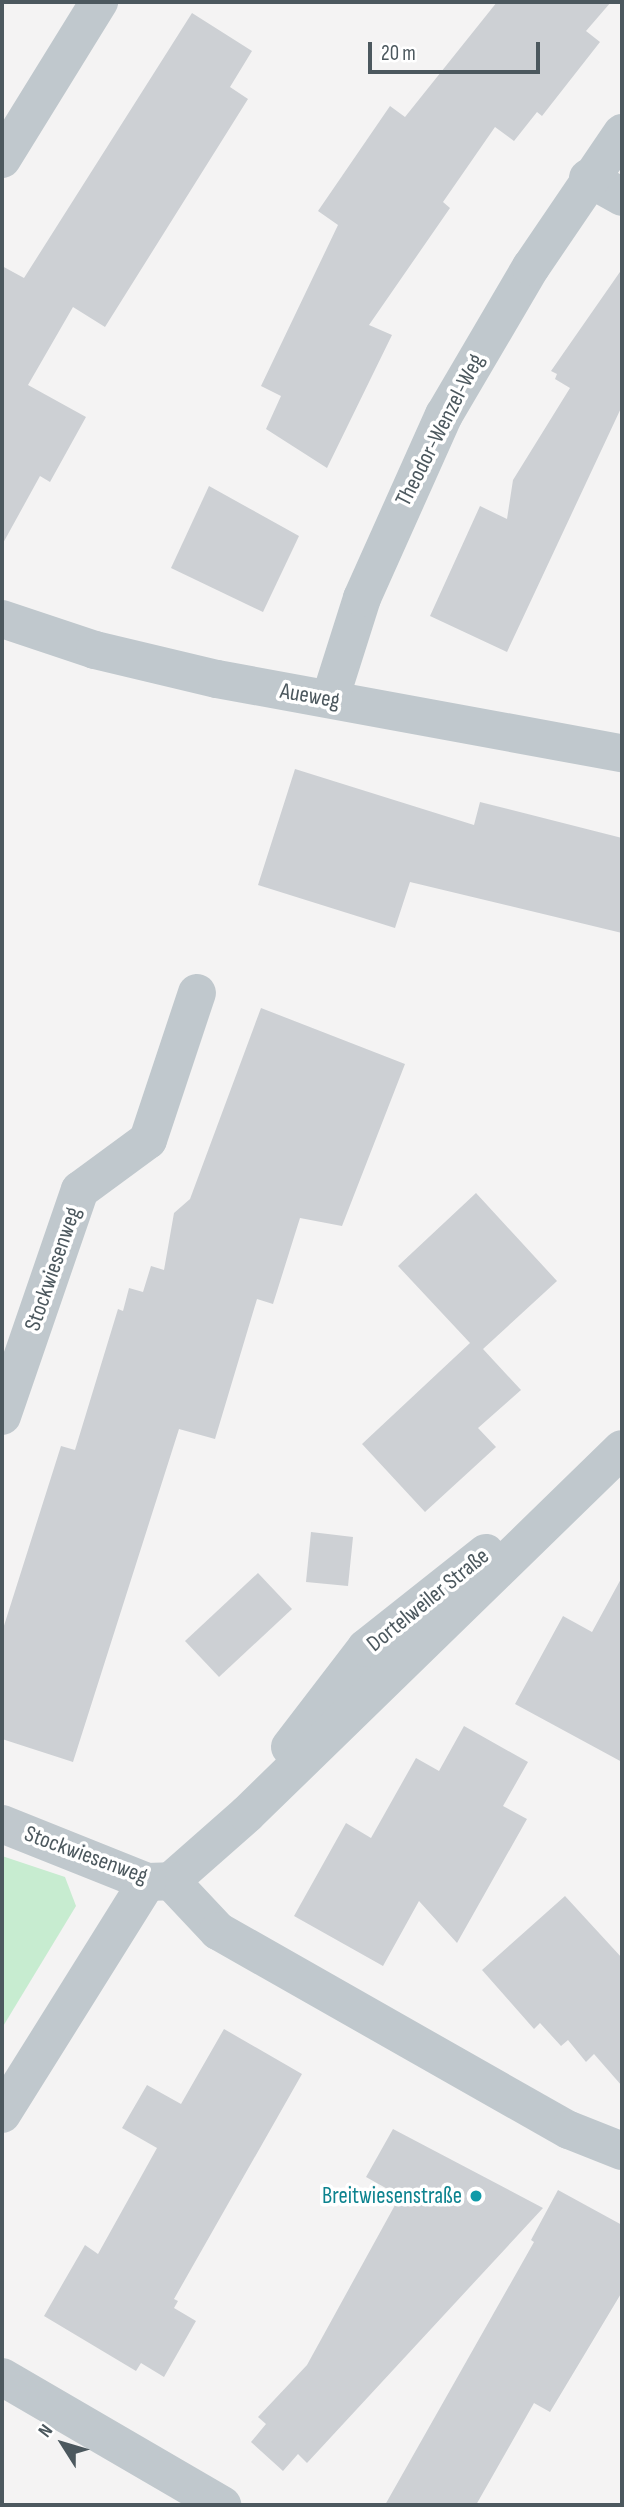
<!DOCTYPE html>
<html>
<head>
<meta charset="utf-8">
<style>
  body { margin:0 }
  #map { position:relative; width:624px; height:2507px; overflow:hidden; background:#f4f3f3; font-family:"Sofia Sans Condensed",sans-serif }
  div>[style] { position:absolute }
  .green>* { inset:0; background:#c7ecd0 }
  .building>* { inset:0; background:#cdd0d4 }
  .street>* { height:38px; margin:-19px; padding:0 19px; transform-origin:19px; border-radius:19px; background:#c0c8cd }
  .dots>* { width:19px; height:19px; translate:-50% -50%; box-sizing:border-box; border:4px solid #fff; border-radius:50% }
  span { translate:-50% -50%; white-space:nowrap; text-align:center; line-height:1.15; -webkit-text-stroke:7px #fff; paint-order:stroke }
  .street-label { font-size:23px; color:#4c585e }
  .culture-label { font-size:23px; color:#0d838f }
  .right { translate:-100% -50%; text-align:right }
  .frame { position:absolute; inset:0; border:4px solid #4c585e; pointer-events:none }
  .north { position:absolute; left:28px; top:2409px; width:70px; height:70px; -webkit-text-stroke:5px #fff; paint-order:stroke; rotate:307deg; font-size:19px; font-weight:700; line-height:28px; text-align:center; color:#4c585e }
  .north::after { content:''; display:block; margin:auto; width:24px; height:32px; background:#4c585e; clip-path:polygon(50% 0,100% 100%,50% 72%,0 100%) }
  .scale { position:absolute; left:368px; top:42px; width:172px; height:32px; box-sizing:border-box; border:4px solid #4c585e; border-top:0; padding-left:9px; font-size:21px; line-height:24px; white-space:nowrap; color:#4c585e; -webkit-text-stroke:5px #fff; paint-order:stroke }
</style>
</head>
<body>
<div id="map">
  <div class="green">
    <i style="clip-path:polygon(2px 1856px,65px 1877px,76px 1906px,2px 2028px)"></i>
  </div>
  <div class="building">
    <i style="clip-path:polygon(497px 2px,611px 2px,586px 31px,600px 42px,542px 116px,537px 112px,514px 141px,495px 127px,443px 202px,450px 208px,369px 325px,392px 335px,327px 468px,266px 429px,281px 396px,261px 386px,338px 225px,318px 211px,390px 106px,405px 117px)"></i>
    <i style="clip-path:polygon(192px 13px,252px 51px,230px 87px,248px 99px,105px 327px,73px 307px,28px 385px,86px 417px,50px 482px,40px 476px,2px 545px,2px 266px,24px 278px)"></i>
    <i style="clip-path:polygon(622px 269px,622px 406px,507px 652px,430px 616px,480px 506px,507px 519px,513px 480px,570px 388px,555px 379px,557px 374px,551px 371px)"></i>
    <i style="clip-path:polygon(209px 486px,299px 536px,263px 612px,171px 568px)"></i>
    <i style="clip-path:polygon(295px 769px,474px 825px,480px 802px,622px 838px,622px 933px,410px 882px,395px 928px,258px 885px)"></i>
    <i style="clip-path:polygon(261px 1008px,405px 1064px,342px 1226px,300px 1218px,273px 1304px,257px 1299px,215px 1439px,179px 1429px,73px 1762px,2px 1739px,2px 1632px,61px 1446px,75px 1450px,118px 1309px,123px 1311px,129px 1288px,143px 1292px,151px 1266px,164px 1270px,174px 1213px,190px 1199px)"></i>
    <i style="clip-path:polygon(476px 1193px,557px 1281px,483px 1349px,521px 1390px,478px 1428px,496px 1447px,425px 1512px,362px 1444px,470px 1343px,398px 1266px)"></i>
    <i style="clip-path:polygon(311px 1532px,353px 1537px,348px 1586px,306px 1582px)"></i>
    <i style="clip-path:polygon(258px 1573px,292px 1609px,219px 1677px,185px 1641px)"></i>
    <i style="clip-path:polygon(622px 1577px,622px 1762px,515px 1704px,563px 1616px,592px 1632px)"></i>
    <i style="clip-path:polygon(464px 1726px,528px 1762px,503px 1806px,527px 1819px,457px 1943px,419px 1901px,383px 1966px,294px 1916px,346px 1823px,371px 1838px,416px 1758px,439px 1771px)"></i>
    <i style="clip-path:polygon(565px 1896px,622px 1958px,622px 2086px,594px 2054px,586px 2062px,568px 2040px,561px 2046px,540px 2023px,534px 2029px,482px 1970px)"></i>
    <i style="clip-path:polygon(224px 2029px,302px 2074px,174px 2299px,178px 2301px,174px 2308px,196px 2321px,164px 2377px,141px 2363px,136px 2371px,44px 2316px,85px 2245px,98px 2254px,157px 2148px,122px 2128px,147px 2085px,181px 2104px)"></i>
    <i style="clip-path:polygon(393px 2129px,543px 2208px,307px 2463px,298px 2454px,283px 2471px,251px 2442px,266px 2424px,258px 2417px,307px 2365px,400px 2196px,366px 2177px)"></i>
    <i style="clip-path:polygon(558px 2190px,622px 2225px,622px 2292px,550px 2412px,534px 2403px,476px 2505px,385px 2505px,534px 2242px,531px 2240px)"></i>
  </div>
  <div class="street">
    <i style="left:2px;top:159px;width:185px;rotate:-58.3deg"></i>
    <i style="left:588px;top:178px;width:39px;rotate:29deg"></i>
    <i style="left:2px;top:619px;width:98px;rotate:18.4deg"></i>
    <i style="left:95px;top:650px;width:125px;rotate:13.4deg"></i>
    <i style="left:217px;top:679px;width:412px;rotate:10.4deg"></i>
    <i style="left:330px;top:699px;width:106px;rotate:-72.4deg"></i>
    <i style="left:362px;top:598px;width:201px;rotate:-65.9deg"></i>
    <i style="left:444px;top:415px;width:172px;rotate:-59.6deg"></i>
    <i style="left:531px;top:267px;width:162px;rotate:-55.8deg"></i>
    <i style="left:2px;top:1416px;width:239px;rotate:-71deg"></i>
    <i style="left:80px;top:1190px;width:84px;rotate:-36.3deg"></i>
    <i style="left:148px;top:1140px;width:155px;rotate:-71.6deg"></i>
    <i style="left:290px;top:1747px;width:125px;rotate:-52.5deg"></i>
    <i style="left:366px;top:1648px;width:153px;rotate:-38.4deg"></i>
    <i style="left:2px;top:1824px;width:156px;rotate:21.8deg"></i>
    <i style="left:147px;top:1882px;width:23px;rotate:-2deg"></i>
    <i style="left:171px;top:1881px;width:101px;rotate:-41.4deg"></i>
    <i style="left:247px;top:1814px;width:523px;rotate:-44.23deg"></i>
    <i style="left:171px;top:1881px;width:69px;rotate:46.8deg"></i>
    <i style="left:218px;top:1931px;width:403px;rotate:29.6deg"></i>
    <i style="left:569px;top:2130px;width:57px;rotate:21.6deg"></i>
    <i style="left:2px;top:2114px;width:274px;rotate:-58deg"></i>
    <i style="left:2px;top:2377px;width:255px;rotate:30.2deg"></i>
  </div>
  <div class="dots">
    <i style="left:476px;top:2196px;background:#0f9aa8"></i>
  </div>
  <div class="street-label">
    <span style="left:440px;top:430px;rotate:-63deg">Theodor-Wenzel-Weg</span>
    <span style="left:310px;top:696px;rotate:10deg">Aueweg</span>
    <span style="left:53px;top:1269px;rotate:-71deg">Stockwiesenweg</span>
    <span style="left:428px;top:1600px;rotate:-39deg">Dortelweiler Straße</span>
    <span style="left:86px;top:1855px;rotate:20deg">Stockwiesenweg</span>
  </div>
  <div class="culture-label">
    <span class="right" style="left:462px;top:2196px">Breitwiesenstraße</span>
  </div>
  <div class="frame"></div>
  <div class="north">N</div>
  <div class="scale">20 m</div>
</div>
</body>
</html>
